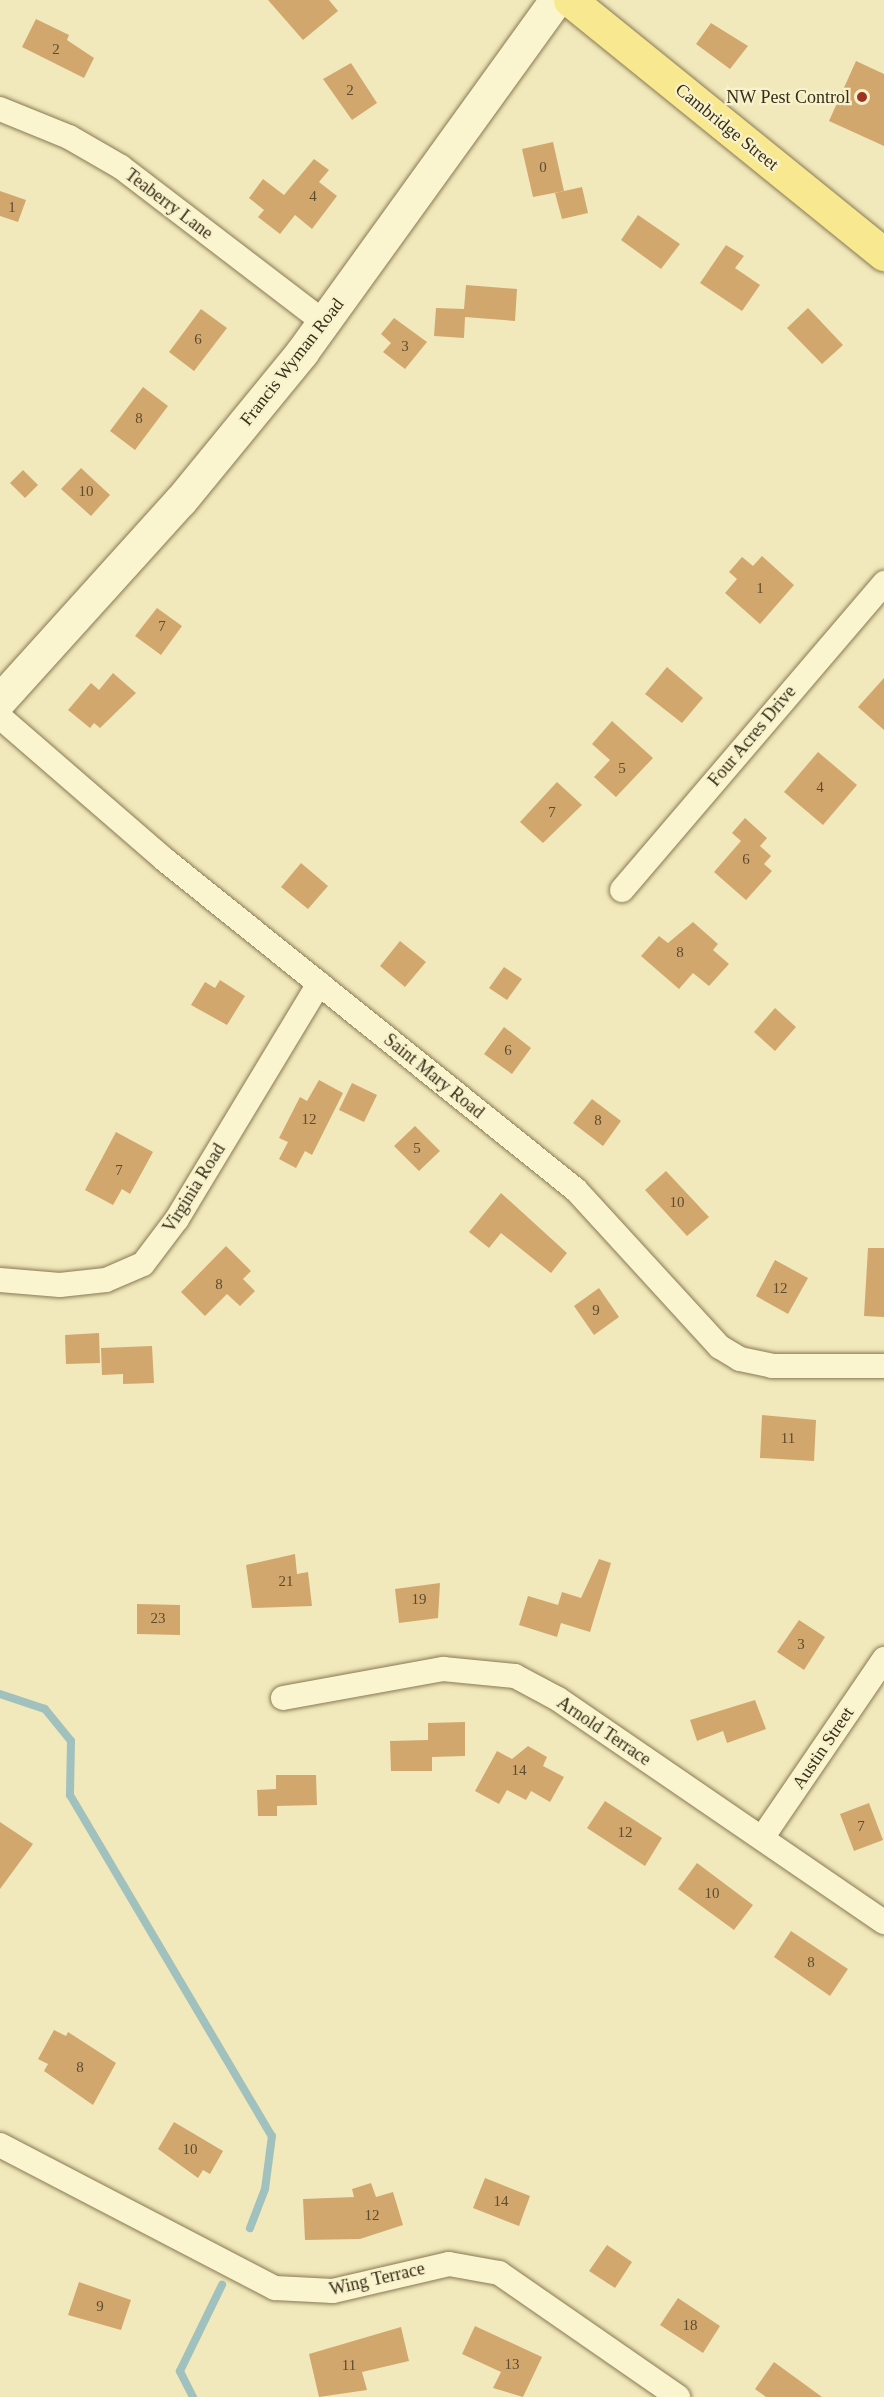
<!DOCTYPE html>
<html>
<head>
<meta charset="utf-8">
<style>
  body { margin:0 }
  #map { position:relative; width:884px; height:2397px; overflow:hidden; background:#f1e9bb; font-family:Georgia,serif }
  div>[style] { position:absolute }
  .stream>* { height:8px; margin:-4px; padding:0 4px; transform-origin:4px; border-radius:4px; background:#a0c1bd }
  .building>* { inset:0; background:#d2a76e }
  .roads { filter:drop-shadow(0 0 2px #897954) drop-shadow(0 0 2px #897954) }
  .minor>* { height:24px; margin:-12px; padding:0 12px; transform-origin:12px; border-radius:12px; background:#fbf5cf }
  .secondary>* { height:33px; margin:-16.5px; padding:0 16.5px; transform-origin:16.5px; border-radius:16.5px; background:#fbf5cf }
  .primary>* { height:33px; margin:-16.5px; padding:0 16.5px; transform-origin:16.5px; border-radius:16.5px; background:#f8e88f }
  .dots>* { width:16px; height:16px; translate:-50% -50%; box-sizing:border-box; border:3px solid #f8f2cb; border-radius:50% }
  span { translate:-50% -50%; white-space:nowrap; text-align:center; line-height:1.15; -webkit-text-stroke:4.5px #f8f2cb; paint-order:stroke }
  .number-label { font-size:15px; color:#5e4c2f }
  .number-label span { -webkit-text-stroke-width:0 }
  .poi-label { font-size:18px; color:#372d1a }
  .right { translate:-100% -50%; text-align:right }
  .street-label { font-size:18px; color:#372d1a }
</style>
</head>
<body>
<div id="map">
  <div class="stream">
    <i style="left:0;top:1694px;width:47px;rotate:18.4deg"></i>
    <i style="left:45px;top:1709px;width:41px;rotate:50.9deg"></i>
    <i style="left:71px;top:1741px;width:54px;rotate:91.1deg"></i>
    <i style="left:70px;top:1795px;width:396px;rotate:59.4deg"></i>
    <i style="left:272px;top:2136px;width:53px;rotate:97.5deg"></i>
    <i style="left:265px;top:2189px;width:42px;rotate:111deg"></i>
    <i style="left:193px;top:2397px;width:29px;rotate:-117deg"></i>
    <i style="left:180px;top:2371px;width:96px;rotate:-64deg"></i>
  </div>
  <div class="building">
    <i style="clip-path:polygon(268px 0,329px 0,338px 11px,303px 40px)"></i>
    <i style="clip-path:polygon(36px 19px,69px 35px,67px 40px,94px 58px,84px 78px,22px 47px)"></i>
    <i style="clip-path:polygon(711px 23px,748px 46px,730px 69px,696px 44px)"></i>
    <i style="clip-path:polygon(856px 61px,884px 74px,884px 146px,829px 121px)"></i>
    <i style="clip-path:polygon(351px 63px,377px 103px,352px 120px,323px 79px)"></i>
    <i style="clip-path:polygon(553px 142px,564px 191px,533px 197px,522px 149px)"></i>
    <i style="clip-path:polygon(314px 159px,329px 170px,319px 182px,337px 196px,312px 229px,295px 215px,280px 234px,258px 217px,264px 210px,249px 198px,263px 179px,284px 195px)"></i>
    <i style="clip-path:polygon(582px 187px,588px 213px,562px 219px,555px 193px)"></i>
    <i style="clip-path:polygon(0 191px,26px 200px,18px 222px,0 216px)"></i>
    <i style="clip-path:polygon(638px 215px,680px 244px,661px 269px,621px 240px)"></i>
    <i style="clip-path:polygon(726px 245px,744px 256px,735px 268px,760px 285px,742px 311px,700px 283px)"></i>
    <i style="clip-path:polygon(466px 285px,517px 289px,515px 321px,465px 317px,464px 338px,434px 336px,436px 308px,464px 309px)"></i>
    <i style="clip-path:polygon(808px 308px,843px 345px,822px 364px,787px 328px)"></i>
    <i style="clip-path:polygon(201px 309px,227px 328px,194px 371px,169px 352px)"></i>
    <i style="clip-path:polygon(394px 318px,427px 342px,405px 369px,383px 352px,391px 343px,381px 334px)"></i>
    <i style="clip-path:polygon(143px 387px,168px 406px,135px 450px,110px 431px)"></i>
    <i style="clip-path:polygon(81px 468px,110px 495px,91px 516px,61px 489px)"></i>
    <i style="clip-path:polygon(23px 470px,38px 485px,25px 498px,10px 483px)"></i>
    <i style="clip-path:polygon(762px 556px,794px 585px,760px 624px,725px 593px,737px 579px,729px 572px,742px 557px,753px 566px)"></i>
    <i style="clip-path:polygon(157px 608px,182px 626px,161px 655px,135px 636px)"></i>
    <i style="clip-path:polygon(667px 667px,703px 698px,682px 723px,645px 694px)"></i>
    <i style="clip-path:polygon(113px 673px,136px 693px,100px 728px,94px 723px,90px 728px,68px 710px,91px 683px,99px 690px)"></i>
    <i style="clip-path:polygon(884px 678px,884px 730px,858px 707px)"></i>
    <i style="clip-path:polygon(612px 721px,653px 758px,616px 797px,594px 777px,610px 760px,592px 744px)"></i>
    <i style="clip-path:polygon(818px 752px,857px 785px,823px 825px,784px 792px)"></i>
    <i style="clip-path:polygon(557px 782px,582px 805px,543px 843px,520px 822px)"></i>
    <i style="clip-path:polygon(745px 818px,767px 838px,760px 846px,771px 856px,764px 864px,772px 871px,746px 900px,714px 872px,741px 841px,732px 833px)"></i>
    <i style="clip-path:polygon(301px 863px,328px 886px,308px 909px,281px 887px)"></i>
    <i style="clip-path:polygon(693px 922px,718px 944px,713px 950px,729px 964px,709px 986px,693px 973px,679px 989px,641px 956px,659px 936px,668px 943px)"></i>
    <i style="clip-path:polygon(400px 941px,426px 962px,405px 987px,380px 966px)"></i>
    <i style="clip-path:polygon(504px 967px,522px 979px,507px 1000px,489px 988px)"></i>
    <i style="clip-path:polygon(220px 980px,245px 996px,227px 1025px,191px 1005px,205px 982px,215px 988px)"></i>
    <i style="clip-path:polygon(775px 1008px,796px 1027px,775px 1051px,754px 1032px)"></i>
    <i style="clip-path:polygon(504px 1027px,531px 1048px,512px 1074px,484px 1054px)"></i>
    <i style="clip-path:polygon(319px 1080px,343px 1093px,312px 1155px,305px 1151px,296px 1168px,279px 1159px,288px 1142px,279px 1138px,300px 1097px,307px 1101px)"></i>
    <i style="clip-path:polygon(352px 1083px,377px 1095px,364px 1122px,339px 1110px)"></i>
    <i style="clip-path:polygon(592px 1099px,621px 1121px,603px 1146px,573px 1123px)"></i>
    <i style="clip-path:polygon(415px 1126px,440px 1151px,419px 1171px,394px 1146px)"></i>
    <i style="clip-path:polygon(116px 1132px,153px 1152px,130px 1194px,122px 1189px,113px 1205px,85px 1190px)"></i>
    <i style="clip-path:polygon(666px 1171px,709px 1217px,687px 1236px,645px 1190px)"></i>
    <i style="clip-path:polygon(501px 1193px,567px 1253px,551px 1273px,501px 1233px,489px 1248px,469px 1232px)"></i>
    <i style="clip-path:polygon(226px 1246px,251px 1271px,243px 1279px,255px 1291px,240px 1306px,227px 1294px,205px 1316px,181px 1292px)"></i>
    <i style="clip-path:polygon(868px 1248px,884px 1248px,884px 1317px,864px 1316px)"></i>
    <i style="clip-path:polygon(775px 1260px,808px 1278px,788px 1314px,756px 1296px)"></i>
    <i style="clip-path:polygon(599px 1288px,619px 1317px,594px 1335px,574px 1306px)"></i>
    <i style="clip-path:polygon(99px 1333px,100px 1363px,66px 1364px,65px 1335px)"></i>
    <i style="clip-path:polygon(152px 1346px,154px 1383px,123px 1384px,123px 1374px,102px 1375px,101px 1348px)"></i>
    <i style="clip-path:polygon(762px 1415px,816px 1420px,814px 1461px,760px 1458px)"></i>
    <i style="clip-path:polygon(295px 1554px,297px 1574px,308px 1572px,312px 1606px,252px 1608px,246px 1565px)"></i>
    <i style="clip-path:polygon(599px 1559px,611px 1563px,590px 1632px,561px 1623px,557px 1637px,519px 1625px,528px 1596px,558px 1605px,562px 1592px,581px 1598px)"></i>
    <i style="clip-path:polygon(440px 1583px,438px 1618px,399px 1623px,395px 1589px)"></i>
    <i style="clip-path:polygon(137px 1604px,180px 1605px,180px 1635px,137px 1634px)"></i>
    <i style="clip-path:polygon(799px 1620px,825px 1637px,804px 1670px,777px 1652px)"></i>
    <i style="clip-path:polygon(755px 1700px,766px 1729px,727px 1743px,723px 1731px,697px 1741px,690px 1720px)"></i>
    <i style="clip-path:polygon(465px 1722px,465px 1756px,432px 1757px,432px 1771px,391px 1771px,390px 1741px,428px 1740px,428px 1723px)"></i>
    <i style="clip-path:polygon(528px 1746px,547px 1757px,543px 1766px,564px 1777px,550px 1802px,531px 1791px,526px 1800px,507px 1790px,499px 1804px,475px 1791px,497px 1751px,512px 1759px)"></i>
    <i style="clip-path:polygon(276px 1775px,316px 1775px,317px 1805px,277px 1806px,277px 1816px,258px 1816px,257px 1790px,276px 1789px)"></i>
    <i style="clip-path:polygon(605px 1801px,662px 1838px,645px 1866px,587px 1828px)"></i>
    <i style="clip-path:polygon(869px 1803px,883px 1840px,854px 1851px,840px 1814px)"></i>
    <i style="clip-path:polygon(0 1822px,33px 1844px,0 1889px)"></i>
    <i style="clip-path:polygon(697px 1863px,753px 1905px,734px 1930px,678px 1889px)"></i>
    <i style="clip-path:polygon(791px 1931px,848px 1969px,830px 1996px,774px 1957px)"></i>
    <i style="clip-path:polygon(54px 2030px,66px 2036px,68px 2032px,116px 2063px,93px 2105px,44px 2071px,48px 2064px,38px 2059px)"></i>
    <i style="clip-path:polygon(174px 2122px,223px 2151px,210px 2174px,203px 2170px,198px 2178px,158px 2149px)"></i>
    <i style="clip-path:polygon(485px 2178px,530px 2196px,519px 2226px,473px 2208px)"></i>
    <i style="clip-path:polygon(371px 2183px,376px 2197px,393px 2192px,403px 2225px,360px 2239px,305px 2240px,303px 2199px,354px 2197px,352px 2189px)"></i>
    <i style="clip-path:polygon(607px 2245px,632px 2262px,615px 2288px,589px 2271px)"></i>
    <i style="clip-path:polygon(79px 2282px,131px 2300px,121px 2330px,68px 2315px)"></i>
    <i style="clip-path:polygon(678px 2298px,720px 2326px,703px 2353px,660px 2325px)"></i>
    <i style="clip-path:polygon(475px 2326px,542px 2357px,523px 2397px,493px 2388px,501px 2372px,462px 2354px)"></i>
    <i style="clip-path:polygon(401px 2327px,409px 2361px,362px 2372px,367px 2390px,319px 2397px,309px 2354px)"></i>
    <i style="clip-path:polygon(774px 2362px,822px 2397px,766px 2397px,755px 2389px)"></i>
  </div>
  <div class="roads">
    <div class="minor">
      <i style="left:0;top:109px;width:74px;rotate:22.1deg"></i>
      <i style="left:69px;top:137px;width:60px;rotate:30deg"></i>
      <i style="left:121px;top:167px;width:257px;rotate:37.4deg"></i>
      <i style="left:0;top:717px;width:218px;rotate:40.9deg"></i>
      <i style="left:165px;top:860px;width:527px;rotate:38.76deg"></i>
      <i style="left:576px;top:1190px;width:213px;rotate:47.5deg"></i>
      <i style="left:720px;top:1347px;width:23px;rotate:31deg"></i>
      <i style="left:740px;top:1359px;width:33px;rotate:12deg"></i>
      <i style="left:772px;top:1366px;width:112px"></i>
      <i style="left:622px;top:890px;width:404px;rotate:-49.5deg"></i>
      <i style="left:0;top:1280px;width:60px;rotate:4.8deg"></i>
      <i style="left:60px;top:1285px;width:46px;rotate:-6.2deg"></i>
      <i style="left:106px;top:1280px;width:40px;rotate:-23.4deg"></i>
      <i style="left:143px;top:1264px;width:56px;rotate:-52.9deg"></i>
      <i style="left:177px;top:1219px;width:275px;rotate:-58.9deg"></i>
      <i style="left:283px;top:1698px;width:163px;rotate:-10.3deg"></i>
      <i style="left:443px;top:1669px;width:72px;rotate:5.6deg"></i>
      <i style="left:515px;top:1676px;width:49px;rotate:28.1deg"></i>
      <i style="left:558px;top:1699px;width:395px;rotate:34.4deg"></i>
      <i style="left:762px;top:1838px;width:217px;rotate:-55.7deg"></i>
      <i style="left:0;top:2145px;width:310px;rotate:27.5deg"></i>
      <i style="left:275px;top:2288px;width:58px;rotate:3deg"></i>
      <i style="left:333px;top:2291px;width:119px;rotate:-13.1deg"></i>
      <i style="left:449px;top:2264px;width:51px;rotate:10.2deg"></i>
      <i style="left:499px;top:2273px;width:218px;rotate:34.7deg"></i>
    </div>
    <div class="secondary">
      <i style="left:0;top:700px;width:270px;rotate:-47.9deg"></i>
      <i style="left:181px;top:500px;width:191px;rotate:-50.7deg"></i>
      <i style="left:302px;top:352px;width:434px;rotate:-54.2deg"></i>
    </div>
    <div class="primary">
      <i style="left:570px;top:0;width:404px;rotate:39deg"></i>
    </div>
  </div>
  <div class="dots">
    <i style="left:862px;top:97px;background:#9d3220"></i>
  </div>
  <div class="number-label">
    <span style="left:56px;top:50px">2</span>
    <span style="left:350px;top:91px">2</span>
    <span style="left:543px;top:168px">0</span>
    <span style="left:313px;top:197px">4</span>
    <span style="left:12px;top:208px">1</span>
    <span style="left:198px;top:340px">6</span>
    <span style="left:405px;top:347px">3</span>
    <span style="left:139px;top:419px">8</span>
    <span style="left:86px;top:492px">10</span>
    <span style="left:760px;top:589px">1</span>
    <span style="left:162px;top:627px">7</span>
    <span style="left:622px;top:769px">5</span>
    <span style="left:820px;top:788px">4</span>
    <span style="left:552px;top:813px">7</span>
    <span style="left:746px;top:860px">6</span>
    <span style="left:680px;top:953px">8</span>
    <span style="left:508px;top:1051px">6</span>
    <span style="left:309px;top:1120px">12</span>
    <span style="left:598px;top:1121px">8</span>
    <span style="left:417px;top:1149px">5</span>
    <span style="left:119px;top:1171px">7</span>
    <span style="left:677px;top:1203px">10</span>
    <span style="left:219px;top:1285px">8</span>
    <span style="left:780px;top:1289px">12</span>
    <span style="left:596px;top:1311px">9</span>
    <span style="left:788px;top:1439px">11</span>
    <span style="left:286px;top:1582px">21</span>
    <span style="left:419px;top:1600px">19</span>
    <span style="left:158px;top:1619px">23</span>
    <span style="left:801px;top:1645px">3</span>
    <span style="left:519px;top:1771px">14</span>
    <span style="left:861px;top:1827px">7</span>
    <span style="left:625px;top:1833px">12</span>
    <span style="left:712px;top:1894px">10</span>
    <span style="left:811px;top:1963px">8</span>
    <span style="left:80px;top:2068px">8</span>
    <span style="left:190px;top:2150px">10</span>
    <span style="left:501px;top:2202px">14</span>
    <span style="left:372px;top:2216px">12</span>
    <span style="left:100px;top:2307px">9</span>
    <span style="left:690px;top:2326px">18</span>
    <span style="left:512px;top:2365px">13</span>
    <span style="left:349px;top:2366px">11</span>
  </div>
  <div class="poi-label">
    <span class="right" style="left:850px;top:97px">NW Pest Control</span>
  </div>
  <div class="street-label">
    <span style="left:727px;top:127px;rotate:39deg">Cambridge Street</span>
    <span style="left:169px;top:204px;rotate:37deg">Teaberry Lane</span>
    <span style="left:292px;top:362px;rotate:-52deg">Francis Wyman Road</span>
    <span style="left:752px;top:736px;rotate:-50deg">Four Acres Drive</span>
    <span style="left:434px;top:1076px;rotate:39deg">Saint Mary Road</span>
    <span style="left:194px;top:1188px;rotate:-58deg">Virginia Road</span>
    <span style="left:604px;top:1731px;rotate:34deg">Arnold Terrace</span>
    <span style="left:823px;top:1748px;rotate:-56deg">Austin Street</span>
    <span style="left:377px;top:2279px;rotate:-13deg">Wing Terrace</span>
  </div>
</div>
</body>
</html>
